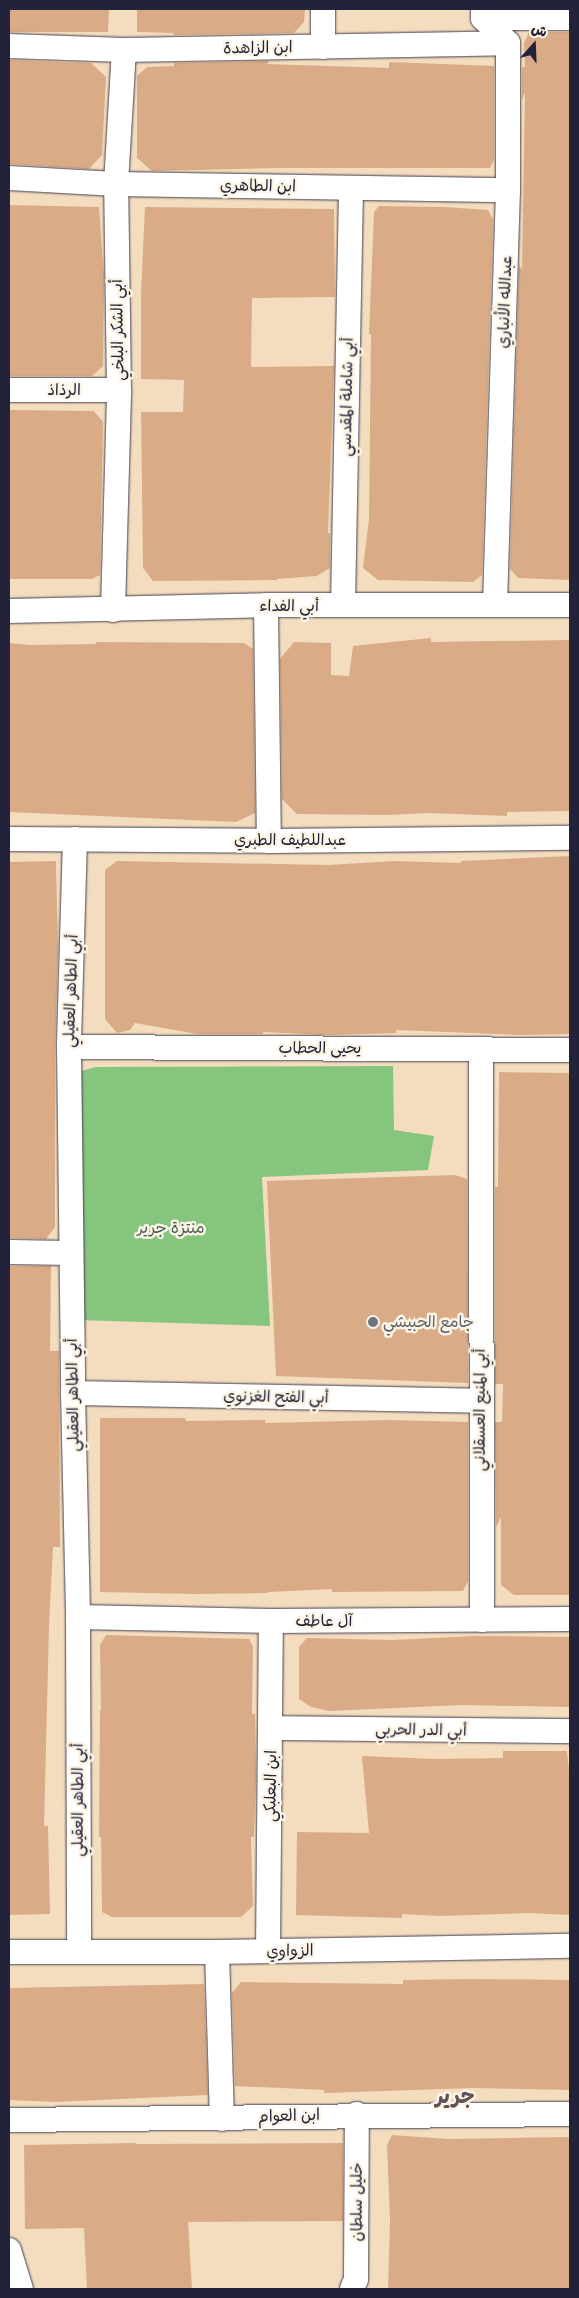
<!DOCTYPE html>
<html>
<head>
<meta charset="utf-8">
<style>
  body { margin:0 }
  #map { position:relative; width:579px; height:2298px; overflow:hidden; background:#f4ddbf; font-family:Sriracha,"Playpen Sans Arabic",sans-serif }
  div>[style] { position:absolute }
  .green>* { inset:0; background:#86c57d }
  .building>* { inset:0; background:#daab87 }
  .roads { filter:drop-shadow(0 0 1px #423e4f) drop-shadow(0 0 1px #423e4f) }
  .street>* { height:24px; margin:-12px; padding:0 12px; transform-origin:12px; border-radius:12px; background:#fff }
  .dots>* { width:14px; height:14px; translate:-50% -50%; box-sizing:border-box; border:2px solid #fcf5e5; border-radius:50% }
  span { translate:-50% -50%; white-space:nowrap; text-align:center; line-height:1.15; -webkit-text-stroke:5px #fcf5e5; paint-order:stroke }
  .street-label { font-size:16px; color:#22223b }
  .park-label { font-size:16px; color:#455b52 }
  .worship-label { font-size:16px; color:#5b616d }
  .left { translate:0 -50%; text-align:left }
  .district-label { font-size:21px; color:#625256; font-weight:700 }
  .frame { position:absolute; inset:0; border:10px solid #22223b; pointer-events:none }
  .north { position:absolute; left:509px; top:20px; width:50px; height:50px; -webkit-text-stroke:4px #fcf5e5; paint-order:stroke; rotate:20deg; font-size:14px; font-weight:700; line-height:20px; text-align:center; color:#22223b }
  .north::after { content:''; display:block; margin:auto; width:18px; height:22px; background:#22223b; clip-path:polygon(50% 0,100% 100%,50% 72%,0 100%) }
</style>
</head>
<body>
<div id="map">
  <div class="green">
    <i style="clip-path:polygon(393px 1066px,394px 1130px,434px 1136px,428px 1170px,262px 1177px,270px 1326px,78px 1320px,78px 1072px,96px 1067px)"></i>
  </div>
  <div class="building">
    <i style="clip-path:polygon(9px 9px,109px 9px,108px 32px,9px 32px)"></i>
    <i style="clip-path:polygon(137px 9px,305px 9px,304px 22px,294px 33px,174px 35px,173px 33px,137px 32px)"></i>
    <i style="clip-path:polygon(529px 32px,570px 32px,570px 580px,518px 578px,510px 569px,519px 265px,522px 269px,525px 92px,522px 100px,522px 67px,525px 67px,524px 43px)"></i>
    <i style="clip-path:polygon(9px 60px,91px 63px,106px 77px,102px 155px,89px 169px,9px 164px)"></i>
    <i style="clip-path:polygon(269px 61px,267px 64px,389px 68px,389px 62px,494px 66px,494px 160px,490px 168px,277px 168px,152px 171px,137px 158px,137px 76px,147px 67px,174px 66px,174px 63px)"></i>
    <i style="clip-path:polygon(9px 205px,99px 207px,104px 277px,103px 366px,92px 376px,9px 376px)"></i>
    <i style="clip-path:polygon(379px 206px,444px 207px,488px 210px,493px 219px,482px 575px,473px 582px,378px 580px,363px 568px,369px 519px,371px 334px,369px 334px,374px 212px)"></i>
    <i style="clip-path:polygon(145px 207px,334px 209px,335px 297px,252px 298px,251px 367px,334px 366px,328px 533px,330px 533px,330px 568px,317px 576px,277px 579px,277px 580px,153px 581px,143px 568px,141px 412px,183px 412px,184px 380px,141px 379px,141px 294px)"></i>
    <i style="clip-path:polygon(9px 410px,94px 411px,103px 422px,100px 575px,92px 579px,9px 579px)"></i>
    <i style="clip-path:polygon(431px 638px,431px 642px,569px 640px,570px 811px,507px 812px,507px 816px,429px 813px,388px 815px,297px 814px,282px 799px,280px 659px,294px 642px,331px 643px,331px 675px,349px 676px,353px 646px)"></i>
    <i style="clip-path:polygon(96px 642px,244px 643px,253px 649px,255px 813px,236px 822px,9px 812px,9px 643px,30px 645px,96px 644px)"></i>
    <i style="clip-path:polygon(570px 856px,570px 1034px,520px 1035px,396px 1030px,397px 1033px,329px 1035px,263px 1032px,263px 1034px,197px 1034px,135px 1023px,130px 1030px,117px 1033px,105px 1019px,105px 870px,117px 861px,328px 865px,394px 861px,461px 863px,461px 861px)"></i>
    <i style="clip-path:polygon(56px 861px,58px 947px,55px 1047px,55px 1227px,46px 1239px,9px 1238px,9px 862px)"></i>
    <i style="clip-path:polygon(499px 1072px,570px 1073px,570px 1595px,514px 1595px,501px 1585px,501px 1517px,496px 1527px,495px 1422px,502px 1422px,503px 1384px,495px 1384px,495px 1187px,498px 1187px)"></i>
    <i style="clip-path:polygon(455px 1175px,467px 1179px,468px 1383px,276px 1376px,267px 1181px)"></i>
    <i style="clip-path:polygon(9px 1266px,51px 1266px,50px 1351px,59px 1351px,60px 1547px,53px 1547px,49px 1625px,44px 1826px,48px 1826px,50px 1914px,9px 1915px)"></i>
    <i style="clip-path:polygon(100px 1418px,185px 1418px,186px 1421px,265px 1420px,265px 1423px,388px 1420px,468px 1422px,468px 1581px,463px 1591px,332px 1592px,332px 1589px,268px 1592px,268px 1593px,194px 1594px,100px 1592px)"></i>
    <i style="clip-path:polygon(106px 1635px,249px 1639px,253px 1647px,252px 1714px,255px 1714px,256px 1773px,254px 1837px,251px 1837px,253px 1906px,241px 1917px,112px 1917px,102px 1912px,101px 1837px,99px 1837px,100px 1710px,101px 1710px,100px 1645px)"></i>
    <i style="clip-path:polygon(475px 1636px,570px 1637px,570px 1707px,461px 1705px,329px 1711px,311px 1707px,299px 1699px,299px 1647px,307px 1638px,392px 1640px)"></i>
    <i style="clip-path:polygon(503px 1751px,567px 1751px,570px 1781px,570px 1915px,529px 1913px,439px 1916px,402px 1914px,402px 1918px,296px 1915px,297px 1832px,369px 1833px,362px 1756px,434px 1759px,503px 1758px)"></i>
    <i style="clip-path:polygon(473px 1979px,570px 1980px,570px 2090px,473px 2088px,324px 2093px,324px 2090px,235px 2086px,232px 1993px,241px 1982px,403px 1984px,403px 1980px)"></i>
    <i style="clip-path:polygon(204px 1984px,208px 2095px,55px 2102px,9px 2100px,9px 1988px)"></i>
    <i style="clip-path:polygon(392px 2135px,447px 2139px,570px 2137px,570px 2289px,388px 2289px,390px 2221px,387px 2145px)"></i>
    <i style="clip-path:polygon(136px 2143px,136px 2144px,343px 2143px,343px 2221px,188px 2222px,192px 2289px,87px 2289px,84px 2228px,25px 2229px,24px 2145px)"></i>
  </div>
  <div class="roads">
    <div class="street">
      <i style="left:323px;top:9px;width:38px;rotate:90deg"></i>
      <i style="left:483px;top:9px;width:9px;rotate:90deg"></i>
      <i style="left:483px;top:18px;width:35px;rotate:45deg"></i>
      <i style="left:508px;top:43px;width:147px;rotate:90deg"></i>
      <i style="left:508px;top:190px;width:415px;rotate:91.8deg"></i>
      <i style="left:483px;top:18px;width:87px"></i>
      <i style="left:9px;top:46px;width:115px;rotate:2deg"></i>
      <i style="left:124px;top:50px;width:384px;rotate:-1deg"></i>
      <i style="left:9px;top:178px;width:107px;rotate:3.2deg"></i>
      <i style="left:116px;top:184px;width:392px;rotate:0.9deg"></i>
      <i style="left:9px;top:390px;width:110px"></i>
      <i style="left:266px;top:605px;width:236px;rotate:89.3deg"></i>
      <i style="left:343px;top:605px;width:417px;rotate:-88.9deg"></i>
      <i style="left:113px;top:610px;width:220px;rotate:-88.4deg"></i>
      <i style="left:119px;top:390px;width:206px;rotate:-90.8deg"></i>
      <i style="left:116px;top:184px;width:134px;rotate:-86.6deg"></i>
      <i style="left:9px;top:611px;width:257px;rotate:-1.3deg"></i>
      <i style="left:266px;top:605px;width:304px"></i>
      <i style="left:9px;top:839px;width:260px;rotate:0.4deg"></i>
      <i style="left:269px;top:841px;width:301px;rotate:-0.6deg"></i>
      <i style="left:75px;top:839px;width:208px;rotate:91.7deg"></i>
      <i style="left:69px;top:1047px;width:346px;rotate:89.3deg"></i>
      <i style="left:73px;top:1393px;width:224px;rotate:88.7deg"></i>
      <i style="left:78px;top:1617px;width:335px;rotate:89.8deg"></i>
      <i style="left:69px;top:1047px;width:501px;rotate:0.34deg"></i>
      <i style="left:481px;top:1049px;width:571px;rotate:89.9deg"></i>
      <i style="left:9px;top:1252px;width:62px;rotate:0.9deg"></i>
      <i style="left:73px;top:1393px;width:407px;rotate:1.1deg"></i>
      <i style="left:78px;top:1617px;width:193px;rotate:1.2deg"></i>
      <i style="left:271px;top:1621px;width:299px;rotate:-0.4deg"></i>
      <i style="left:271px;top:1728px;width:299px;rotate:0.6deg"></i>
      <i style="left:268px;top:1951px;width:330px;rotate:-89.5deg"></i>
      <i style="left:9px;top:1952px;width:208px"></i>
      <i style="left:217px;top:1952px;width:353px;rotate:-1deg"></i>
      <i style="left:217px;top:1952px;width:167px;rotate:88.3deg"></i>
      <i style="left:9px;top:2120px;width:561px;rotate:-0.61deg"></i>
      <i style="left:9px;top:2250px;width:41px;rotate:72.9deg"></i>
      <i style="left:352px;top:2289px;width:11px;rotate:-68deg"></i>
      <i style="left:356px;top:2279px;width:165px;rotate:-89.7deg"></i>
    </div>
  </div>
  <div class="dots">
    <i style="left:373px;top:1322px;background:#6b7280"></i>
  </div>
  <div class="street-label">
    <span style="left:258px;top:48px;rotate:-1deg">ابن الزاهدة</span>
    <span style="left:258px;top:186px;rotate:1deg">ابن الطاهري</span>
    <span style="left:505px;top:302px;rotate:-88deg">عبدالله الأنباري</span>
    <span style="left:118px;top:330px;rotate:-91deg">أبي الشكر البلخي</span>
    <span style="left:64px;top:390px">الرذاذ</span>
    <span style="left:347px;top:397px;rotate:-89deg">أبي شاملة المقدسي</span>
    <span style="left:289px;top:606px">أبي الفداء</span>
    <span style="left:290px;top:840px">عبداللطيف الطبري</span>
    <span style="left:71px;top:991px;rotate:-88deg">أبي الطاهر العقيلي</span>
    <span style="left:320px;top:1048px">يحيى الحطاب</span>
    <span style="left:73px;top:1395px;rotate:-91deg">أبي الطاهر العقيلي</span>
    <span style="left:276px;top:1397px;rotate:1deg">أبي الفتح الغزنوي</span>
    <span style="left:480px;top:1410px;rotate:-90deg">أبي المنيع العسقلاني</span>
    <span style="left:324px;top:1621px">آل عاطف</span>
    <span style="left:421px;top:1730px;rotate:1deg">أبي الدر الحربي</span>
    <span style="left:271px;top:1786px;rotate:-89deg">ابن البعلبكي</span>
    <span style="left:78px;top:1800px;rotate:-90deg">أبي الطاهر العقيلي</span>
    <span style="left:290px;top:1951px;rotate:-1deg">الزواوي</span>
    <span style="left:289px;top:2116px;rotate:-2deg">ابن العوام</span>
    <span style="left:357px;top:2202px;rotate:-90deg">خليل سلطان</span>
  </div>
  <div class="park-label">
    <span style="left:171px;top:1228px">منتزة جرير</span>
  </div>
  <div class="worship-label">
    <span class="left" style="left:383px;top:1322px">جامع الحبيشي</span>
  </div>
  <div class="district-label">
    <span style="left:455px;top:2096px">جرير</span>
  </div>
  <div class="frame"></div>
  <div class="north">ش</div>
</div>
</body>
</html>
